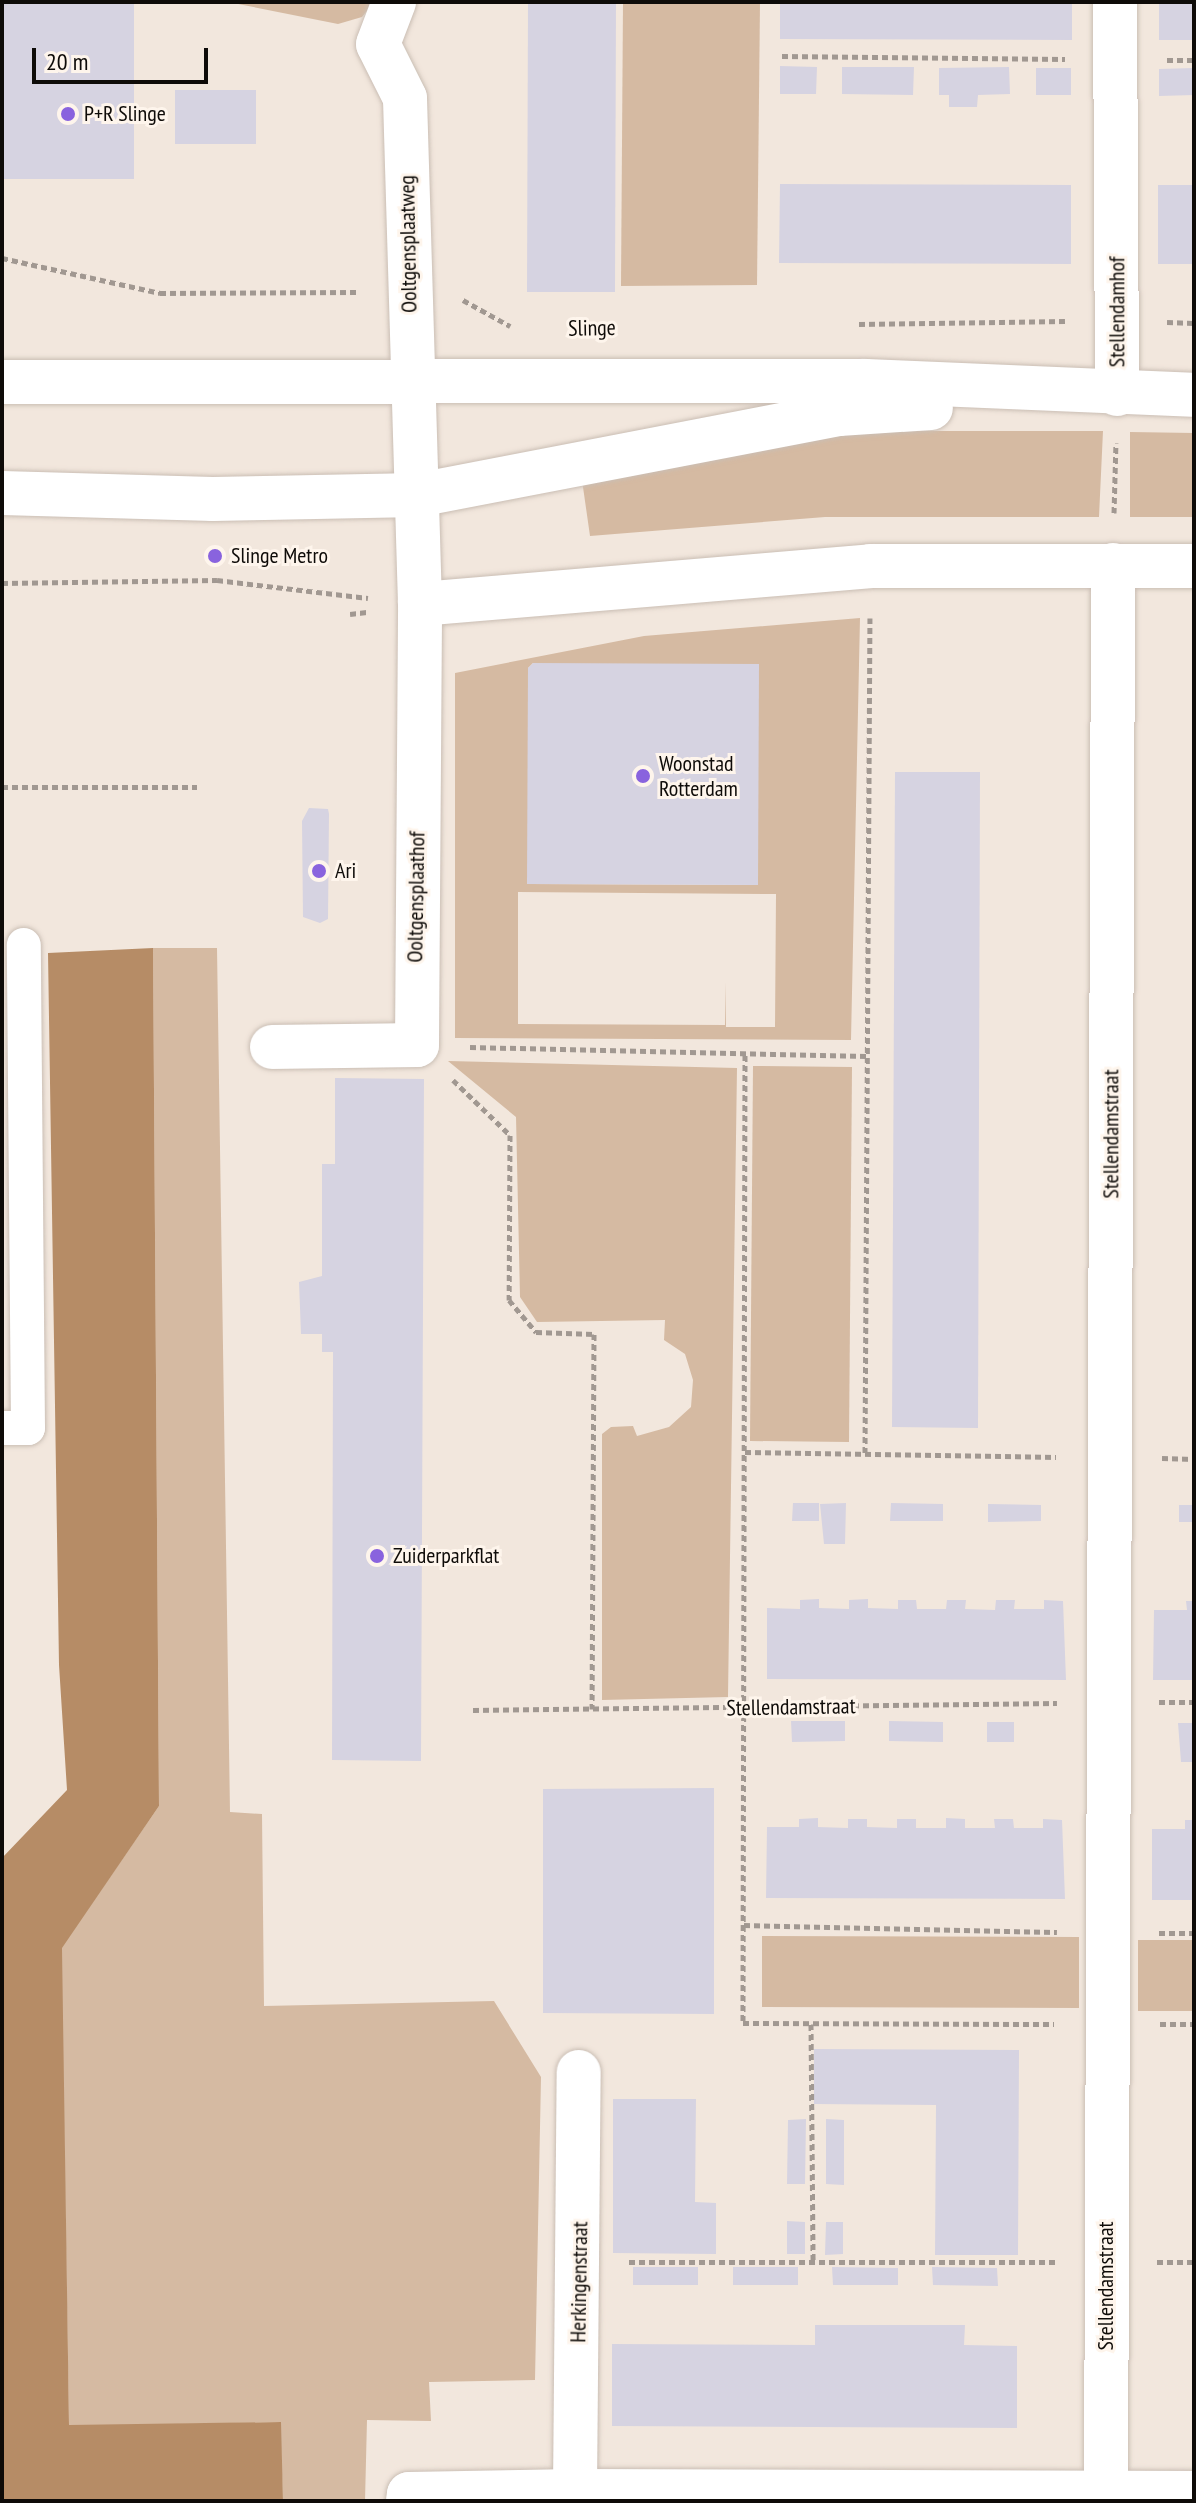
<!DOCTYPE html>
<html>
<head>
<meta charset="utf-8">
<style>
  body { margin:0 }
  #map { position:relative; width:1196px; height:2503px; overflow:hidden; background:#f2e7dd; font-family:"PT Sans Narrow",sans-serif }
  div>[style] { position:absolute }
  .green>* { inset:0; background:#d5baa2 }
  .water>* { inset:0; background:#b68c66 }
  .building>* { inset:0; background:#d6d3e1 }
  .path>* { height:5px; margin-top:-2.5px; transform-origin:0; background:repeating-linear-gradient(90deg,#a19891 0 6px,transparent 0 10px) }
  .roads { filter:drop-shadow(0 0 2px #cabeb4) drop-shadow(0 0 2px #cabeb4) }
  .pedestrian>* { height:34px; margin:-17px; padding:0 17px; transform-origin:17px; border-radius:17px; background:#fff }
  .minor>* { height:44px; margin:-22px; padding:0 22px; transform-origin:22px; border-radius:22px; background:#fff }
  .tertiary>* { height:44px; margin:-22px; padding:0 22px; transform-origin:22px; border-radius:22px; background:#fff }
  .dots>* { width:22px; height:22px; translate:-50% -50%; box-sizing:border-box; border:4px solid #fef5ec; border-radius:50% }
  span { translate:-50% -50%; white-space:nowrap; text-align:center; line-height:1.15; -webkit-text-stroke:6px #fef5ec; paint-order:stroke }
  .poi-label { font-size:22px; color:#0e0b08 }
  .left { translate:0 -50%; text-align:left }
  .street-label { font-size:22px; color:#0e0b08 }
  .frame { position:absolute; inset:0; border:4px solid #0e0b08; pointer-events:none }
  .scale { position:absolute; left:32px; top:48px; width:176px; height:36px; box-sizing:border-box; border:4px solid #0e0b08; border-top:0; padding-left:10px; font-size:24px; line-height:28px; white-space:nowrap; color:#0e0b08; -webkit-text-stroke:6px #fef5ec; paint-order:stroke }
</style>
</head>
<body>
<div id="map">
  <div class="green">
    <i style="clip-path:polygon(228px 2px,374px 2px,362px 17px,338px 24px)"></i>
    <i style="clip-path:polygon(623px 2px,760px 2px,757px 285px,621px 286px)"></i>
    <i style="clip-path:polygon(870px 431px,1103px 431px,1099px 517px,825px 517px,590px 536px,581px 473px)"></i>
    <i style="clip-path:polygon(1130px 432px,1194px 433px,1194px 517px,1130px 517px)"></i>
    <i style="clip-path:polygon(evenodd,860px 618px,851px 1040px,455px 1038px,455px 673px,644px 636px,860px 618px,533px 663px,758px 885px,528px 884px,528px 668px,533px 663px,860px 618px,518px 892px,776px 894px,775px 1027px,726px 1027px,726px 982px,725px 1025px,518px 1024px,518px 892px)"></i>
    <i style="clip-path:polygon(153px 948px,217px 948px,230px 1812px,262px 1814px,264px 2006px,494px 2001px,541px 2077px,535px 2380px,429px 2382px,431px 2421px,367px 2420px,365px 2501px,283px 2501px,280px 2422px,69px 2426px,61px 1948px,159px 1806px)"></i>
    <i style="clip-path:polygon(448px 1061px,737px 1068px,728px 1697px,602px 1700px,602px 1434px,611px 1427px,633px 1426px,637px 1436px,669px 1427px,691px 1407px,693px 1380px,685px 1354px,664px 1340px,665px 1320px,537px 1322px,520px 1297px,516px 1117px)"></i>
    <i style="clip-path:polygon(753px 1066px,852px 1067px,849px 1442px,750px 1441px)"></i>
    <i style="clip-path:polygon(762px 1936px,1079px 1937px,1079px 2008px,762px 2007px)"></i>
    <i style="clip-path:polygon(1138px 1940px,1194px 1940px,1194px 2011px,1138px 2011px)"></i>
  </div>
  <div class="water">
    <i style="clip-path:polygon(153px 948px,159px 1806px,62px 1948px,69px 2425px,281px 2422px,283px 2501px,2px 2501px,2px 1858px,67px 1790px,59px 1665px,48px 953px)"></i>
  </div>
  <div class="building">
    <i style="clip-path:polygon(2px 2px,134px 2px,134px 179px,2px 179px)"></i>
    <i style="clip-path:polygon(528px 2px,616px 2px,615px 292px,527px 292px)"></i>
    <i style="clip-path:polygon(780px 2px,1072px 2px,1072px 40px,780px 39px)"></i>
    <i style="clip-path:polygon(1159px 2px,1194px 2px,1194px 40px,1159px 40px)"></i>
    <i style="clip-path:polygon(780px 66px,817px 67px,816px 94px,780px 94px)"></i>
    <i style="clip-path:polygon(842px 67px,914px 67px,913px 95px,842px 94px)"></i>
    <i style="clip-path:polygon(1009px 67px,1010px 94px,978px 95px,977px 107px,949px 107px,949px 95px,939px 95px,939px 68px)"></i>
    <i style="clip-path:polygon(1036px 68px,1071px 68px,1071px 95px,1036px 95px)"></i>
    <i style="clip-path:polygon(1194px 68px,1194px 95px,1159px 96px,1159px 69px)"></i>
    <i style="clip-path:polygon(175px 90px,256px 90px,256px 144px,175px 144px)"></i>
    <i style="clip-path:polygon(780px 184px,1071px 185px,1071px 264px,779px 263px)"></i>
    <i style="clip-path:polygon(1158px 185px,1194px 185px,1194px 264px,1158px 264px)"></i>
    <i style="clip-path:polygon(533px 663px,759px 664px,758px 885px,527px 884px,528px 668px)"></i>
    <i style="clip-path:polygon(895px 772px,980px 772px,978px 1428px,892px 1427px)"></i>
    <i style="clip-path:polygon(309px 808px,328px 809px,329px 814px,328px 919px,320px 923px,303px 917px,302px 821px)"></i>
    <i style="clip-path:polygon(335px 1078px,424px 1079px,421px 1761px,332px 1760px,333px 1352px,322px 1352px,322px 1334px,301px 1334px,299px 1282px,322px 1276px,322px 1164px,335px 1164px)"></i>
    <i style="clip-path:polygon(793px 1503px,819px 1503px,819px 1521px,792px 1521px)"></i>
    <i style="clip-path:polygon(846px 1503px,845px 1544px,824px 1544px,820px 1504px)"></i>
    <i style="clip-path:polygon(891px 1503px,943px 1504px,943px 1521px,890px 1521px)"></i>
    <i style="clip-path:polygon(988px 1504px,1041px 1505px,1041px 1521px,988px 1522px)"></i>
    <i style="clip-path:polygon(1179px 1505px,1194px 1505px,1194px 1522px,1179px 1522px)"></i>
    <i style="clip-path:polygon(819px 1599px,819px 1608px,849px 1609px,849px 1600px,868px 1599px,868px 1608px,898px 1609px,898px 1600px,916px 1600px,917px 1609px,946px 1609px,947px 1600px,966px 1600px,965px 1609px,995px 1610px,996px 1600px,1015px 1600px,1014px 1609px,1044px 1609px,1044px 1600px,1063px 1601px,1066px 1680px,767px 1679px,767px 1608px,800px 1609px,800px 1600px)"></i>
    <i style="clip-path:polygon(1186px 1601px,1194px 1601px,1194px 1680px,1153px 1680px,1154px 1610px,1187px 1610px)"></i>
    <i style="clip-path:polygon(791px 1721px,845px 1721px,845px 1741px,792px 1742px)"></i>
    <i style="clip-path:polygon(889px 1721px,943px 1722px,943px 1742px,889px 1741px)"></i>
    <i style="clip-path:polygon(987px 1722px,1014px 1722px,1014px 1742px,987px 1742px)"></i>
    <i style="clip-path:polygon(1178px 1723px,1194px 1723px,1194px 1762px,1181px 1762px)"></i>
    <i style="clip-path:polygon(714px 1788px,714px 2014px,543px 2013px,543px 1789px)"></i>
    <i style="clip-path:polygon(818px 1818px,818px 1827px,848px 1828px,848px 1819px,867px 1819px,867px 1827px,897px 1828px,897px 1819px,916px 1819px,916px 1828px,946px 1828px,946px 1818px,965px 1819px,965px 1828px,995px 1828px,994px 1819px,1013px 1819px,1014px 1828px,1043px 1828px,1043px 1819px,1062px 1820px,1065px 1899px,766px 1898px,767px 1827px,799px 1827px,799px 1819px)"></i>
    <i style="clip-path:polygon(1185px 1820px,1194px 1820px,1194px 1900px,1152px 1900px,1152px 1829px,1185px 1829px)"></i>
    <i style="clip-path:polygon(814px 2049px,1019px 2050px,1018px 2255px,935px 2255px,936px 2105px,814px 2104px)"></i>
    <i style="clip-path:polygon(613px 2099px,696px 2099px,695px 2202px,716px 2203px,716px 2254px,613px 2253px)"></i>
    <i style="clip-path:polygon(806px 2119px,805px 2184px,787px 2184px,788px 2120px)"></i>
    <i style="clip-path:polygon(826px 2119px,844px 2120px,844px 2185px,826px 2184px)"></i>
    <i style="clip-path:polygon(787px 2221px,805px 2222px,805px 2254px,787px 2254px)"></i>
    <i style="clip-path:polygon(826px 2222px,843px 2222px,843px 2254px,825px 2255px)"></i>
    <i style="clip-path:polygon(633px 2267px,698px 2267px,698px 2285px,633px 2285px)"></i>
    <i style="clip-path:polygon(733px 2267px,798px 2267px,798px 2285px,733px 2285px)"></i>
    <i style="clip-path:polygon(832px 2267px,898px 2268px,898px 2285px,833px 2285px)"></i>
    <i style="clip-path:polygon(932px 2267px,997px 2268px,998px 2286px,933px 2285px)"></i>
    <i style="clip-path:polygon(815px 2325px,965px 2325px,964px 2345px,1017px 2346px,1017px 2428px,612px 2426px,612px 2344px,815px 2345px)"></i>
  </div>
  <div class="path">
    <i style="left:782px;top:56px;width:283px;rotate:0.6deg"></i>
    <i style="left:1167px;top:60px;width:27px"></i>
    <i style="left:2px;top:258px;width:162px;rotate:12.5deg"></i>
    <i style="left:160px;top:293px;width:198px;rotate:-0.3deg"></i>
    <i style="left:463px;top:300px;width:54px;rotate:29deg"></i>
    <i style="left:1167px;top:322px;width:27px;rotate:2deg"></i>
    <i style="left:859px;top:324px;width:206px;rotate:-0.8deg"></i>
    <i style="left:1114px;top:513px;width:70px;rotate:-88.4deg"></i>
    <i style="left:2px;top:583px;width:215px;rotate:-0.8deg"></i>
    <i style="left:217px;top:580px;width:152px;rotate:6.8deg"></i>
    <i style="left:350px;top:614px;width:17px;rotate:-7deg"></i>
    <i style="left:2px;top:787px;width:195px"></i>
    <i style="left:470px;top:1047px;width:397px;rotate:1.3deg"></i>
    <i style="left:745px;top:1055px;width:968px;rotate:90.12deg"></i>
    <i style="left:743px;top:2023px;width:311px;rotate:0.2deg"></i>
    <i style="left:453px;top:1080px;width:79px;rotate:44deg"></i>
    <i style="left:510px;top:1135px;width:165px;rotate:90.3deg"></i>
    <i style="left:509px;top:1300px;width:42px;rotate:49.8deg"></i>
    <i style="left:536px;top:1332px;width:58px;rotate:2deg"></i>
    <i style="left:594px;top:1334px;width:375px;rotate:90.3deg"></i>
    <i style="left:745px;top:1452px;width:311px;rotate:0.9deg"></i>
    <i style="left:865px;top:1453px;width:835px;rotate:-89.66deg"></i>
    <i style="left:1162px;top:1458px;width:32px;rotate:2deg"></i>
    <i style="left:1159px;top:1702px;width:35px"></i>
    <i style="left:473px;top:1710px;width:584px;rotate:-0.69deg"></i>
    <i style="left:744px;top:1925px;width:313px;rotate:1.3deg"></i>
    <i style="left:1159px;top:1933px;width:35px"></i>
    <i style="left:811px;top:2024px;width:237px;rotate:89.5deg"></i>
    <i style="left:1160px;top:2024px;width:34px"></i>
    <i style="left:629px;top:2262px;width:426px"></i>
    <i style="left:1157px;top:2262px;width:37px"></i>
  </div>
  <div class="roads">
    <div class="pedestrian">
      <i style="left:2px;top:1428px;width:26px"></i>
      <i style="left:28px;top:1428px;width:483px;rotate:-90.5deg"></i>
    </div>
    <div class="minor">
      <i style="left:1115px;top:2px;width:392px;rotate:89.7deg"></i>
      <i style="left:420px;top:604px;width:452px;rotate:-4.8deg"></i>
      <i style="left:870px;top:566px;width:324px"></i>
      <i style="left:272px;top:1047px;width:145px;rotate:-0.8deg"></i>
      <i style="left:417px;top:1045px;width:441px;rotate:-89.6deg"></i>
      <i style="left:420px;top:604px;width:506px;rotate:-91.7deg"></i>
      <i style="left:405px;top:98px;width:60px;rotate:-116.6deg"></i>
      <i style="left:378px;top:44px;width:45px;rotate:-69.1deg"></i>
      <i style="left:575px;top:2491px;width:419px;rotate:-89.5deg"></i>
      <i style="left:408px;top:2501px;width:7px;rotate:-82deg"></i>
      <i style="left:409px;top:2494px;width:166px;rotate:-1deg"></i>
      <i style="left:575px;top:2491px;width:619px;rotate:0.19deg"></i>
      <i style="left:1106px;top:2501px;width:1936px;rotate:-89.79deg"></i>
    </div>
    <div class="tertiary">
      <i style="left:2px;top:382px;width:863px;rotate:-0.07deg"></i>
      <i style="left:865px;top:381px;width:329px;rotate:2.4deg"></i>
      <i style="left:2px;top:493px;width:211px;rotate:1.6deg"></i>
      <i style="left:213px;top:499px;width:205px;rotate:-1.1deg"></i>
      <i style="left:418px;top:495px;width:429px;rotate:-10.9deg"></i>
      <i style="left:839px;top:414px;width:92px;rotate:-3.7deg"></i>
    </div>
  </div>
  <div class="dots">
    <i style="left:68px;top:114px;background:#8963de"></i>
    <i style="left:215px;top:556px;background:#8963de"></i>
    <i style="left:643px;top:776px;background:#8963de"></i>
    <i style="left:319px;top:871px;background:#8963de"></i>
    <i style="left:377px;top:1556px;background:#8963de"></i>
  </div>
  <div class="poi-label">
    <span class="left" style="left:84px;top:114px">P+R Slinge</span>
    <span class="left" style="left:231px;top:556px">Slinge Metro</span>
    <span class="left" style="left:659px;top:776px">Woonstad<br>Rotterdam</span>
    <span class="left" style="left:335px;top:871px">Ari</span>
    <span class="left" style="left:393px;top:1556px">Zuiderparkflat</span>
  </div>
  <div class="street-label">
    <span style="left:408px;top:244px;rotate:-91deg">Ooltgensplaatweg</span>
    <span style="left:1117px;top:312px;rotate:-90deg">Stellendamhof</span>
    <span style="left:592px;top:328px;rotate:-1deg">Slinge</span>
    <span style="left:416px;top:897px;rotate:-89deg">Ooltgensplaathof</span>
    <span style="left:1111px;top:1134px;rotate:-90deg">Stellendamstraat</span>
    <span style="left:791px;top:1707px;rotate:-1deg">Stellendamstraat</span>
    <span style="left:579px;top:2282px;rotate:-89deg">Herkingenstraat</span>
    <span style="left:1106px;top:2286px;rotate:-90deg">Stellendamstraat</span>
  </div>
  <div class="frame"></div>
  <div class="scale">20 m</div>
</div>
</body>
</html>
